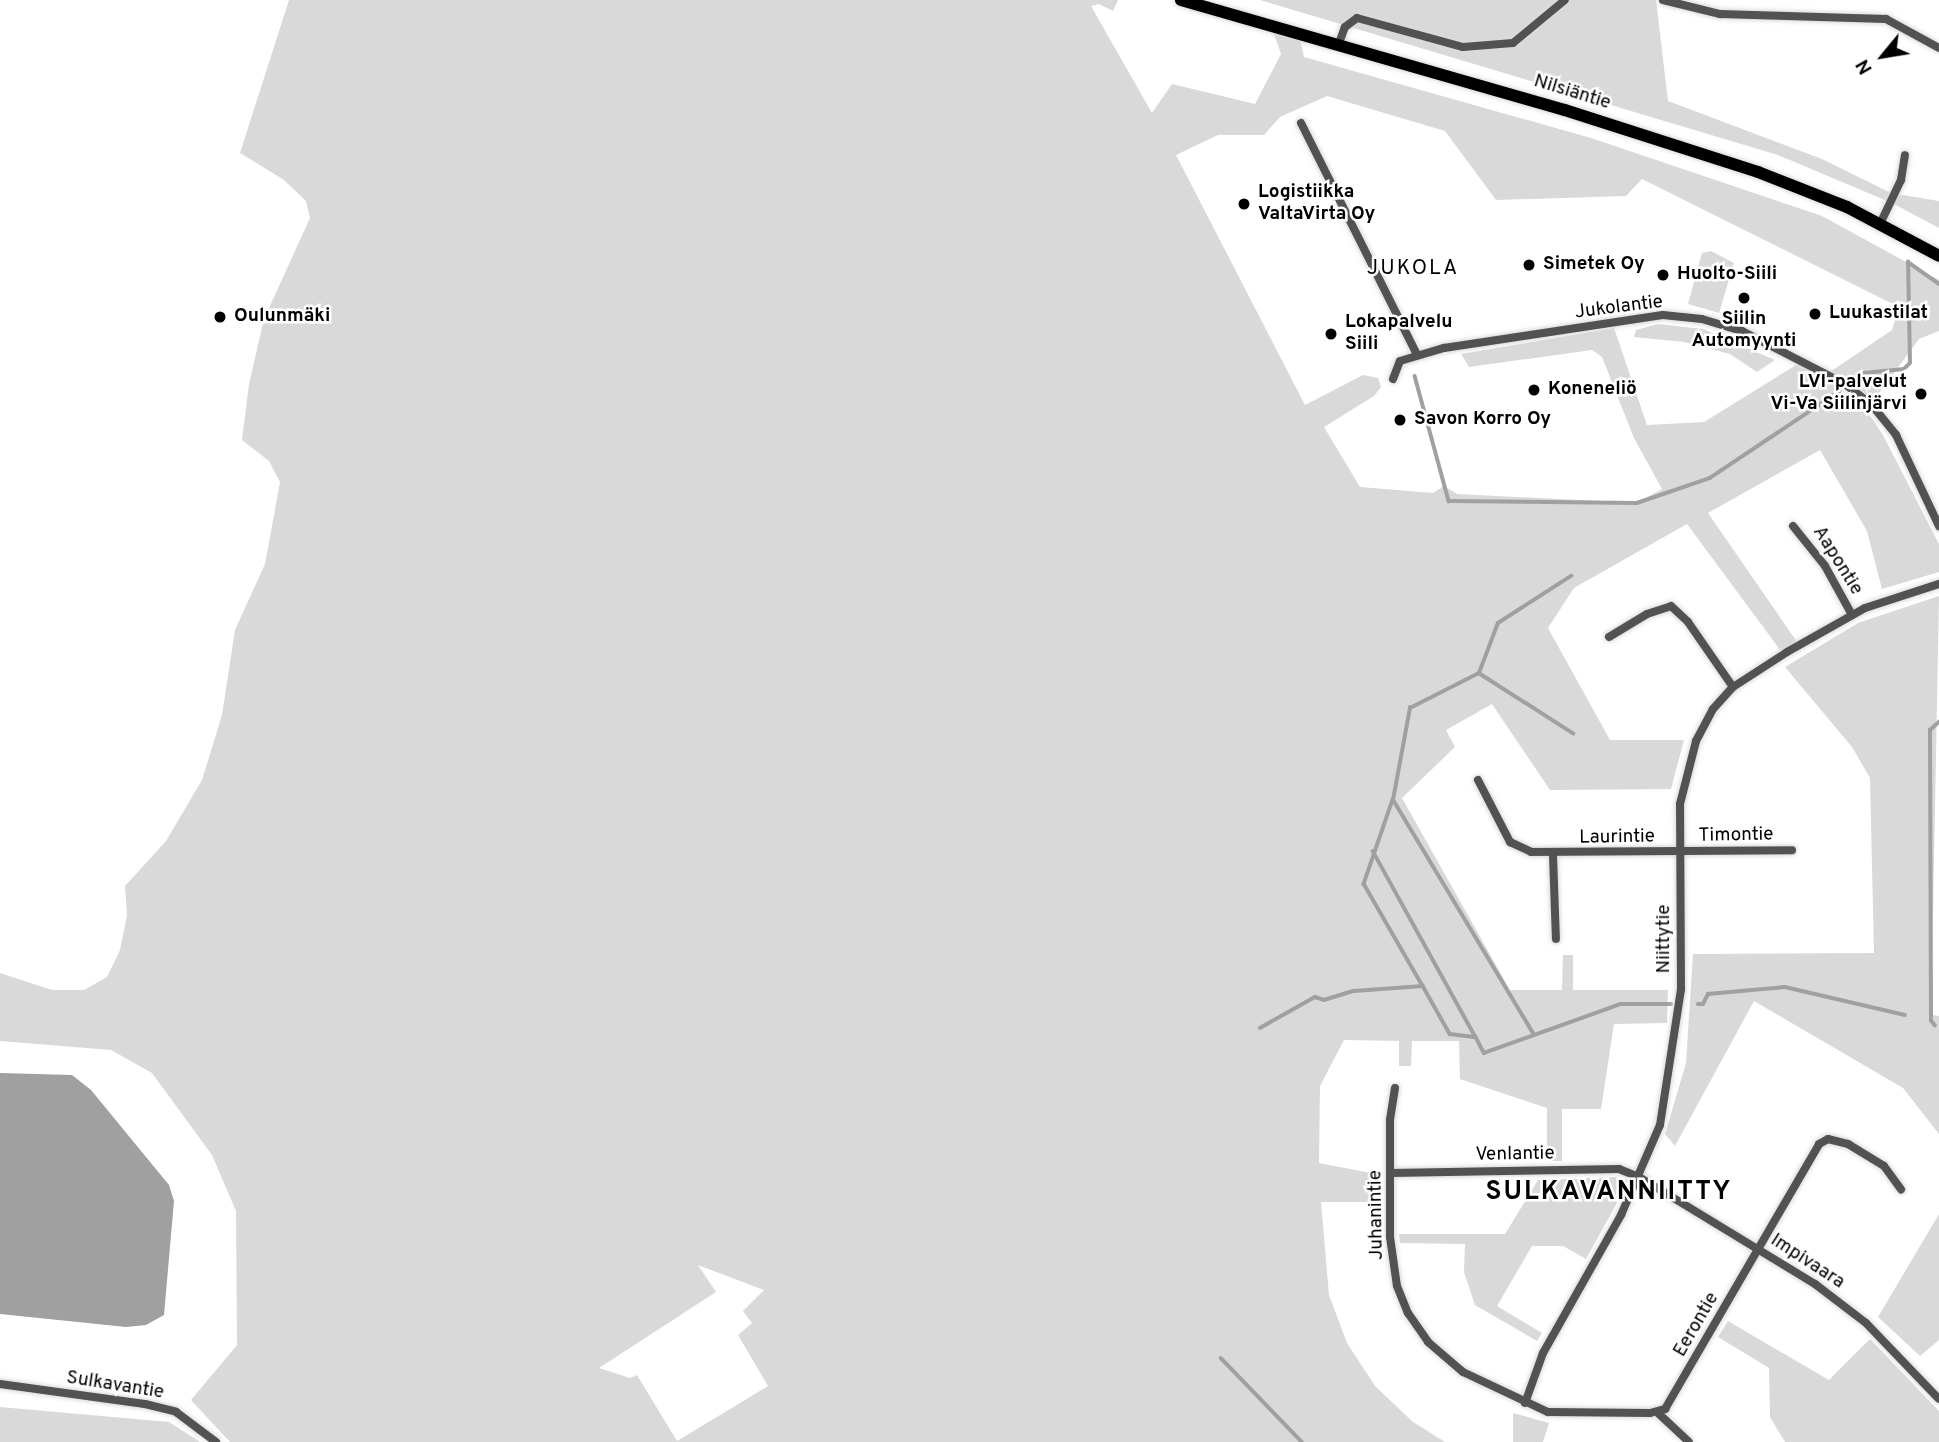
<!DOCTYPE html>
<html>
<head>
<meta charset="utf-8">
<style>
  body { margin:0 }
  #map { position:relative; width:1939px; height:1442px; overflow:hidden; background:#fff; font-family:Overpass,sans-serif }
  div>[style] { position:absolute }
  .green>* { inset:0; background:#d9d9d9 }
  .water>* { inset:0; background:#a0a0a0 }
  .stream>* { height:3.5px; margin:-1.75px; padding:0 1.75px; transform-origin:1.75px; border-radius:1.75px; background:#a0a0a0 }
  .roads { filter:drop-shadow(0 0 2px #dbdbdb) drop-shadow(0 0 2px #dbdbdb) }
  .minor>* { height:8px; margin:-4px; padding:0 4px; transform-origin:4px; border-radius:4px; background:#525252 }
  .primary>* { height:12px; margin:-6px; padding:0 6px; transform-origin:6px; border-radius:6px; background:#000 }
  .dots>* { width:19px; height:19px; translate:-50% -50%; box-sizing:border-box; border:4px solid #fff; border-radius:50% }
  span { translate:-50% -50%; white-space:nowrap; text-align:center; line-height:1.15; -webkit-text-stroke:5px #fff; paint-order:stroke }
  .street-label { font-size:19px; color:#000 }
  .poi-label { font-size:19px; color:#000; font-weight:700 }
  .left { translate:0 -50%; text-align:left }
  .right { translate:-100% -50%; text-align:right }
  .neighbourhood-label { font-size:21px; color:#000; letter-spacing:2px }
  .district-label { font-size:26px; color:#000; font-weight:700; letter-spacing:2px }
  .north { position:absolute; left:1848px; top:21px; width:70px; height:70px; -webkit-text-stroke:5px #fff; paint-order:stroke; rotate:240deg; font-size:19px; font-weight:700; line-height:28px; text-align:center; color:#000 }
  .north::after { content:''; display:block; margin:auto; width:24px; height:32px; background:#000; clip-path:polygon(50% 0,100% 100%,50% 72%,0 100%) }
</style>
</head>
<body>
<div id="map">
  <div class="green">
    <i style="clip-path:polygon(evenodd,289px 0,1118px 0,1113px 11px,1099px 4px,1091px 6px,1152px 113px,1172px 84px,1255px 104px,1281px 54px,1271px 26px,1299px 35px,1304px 57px,1591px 138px,1822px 216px,1939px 280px,1939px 331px,1919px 339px,1871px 404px,1845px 385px,1839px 392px,1871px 417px,1883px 435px,1939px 544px,1939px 572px,1882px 589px,1867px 531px,1820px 450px,1708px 513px,1797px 642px,1781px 651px,1687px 524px,1574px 588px,1548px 628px,1610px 740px,1684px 740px,1671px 789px,1550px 790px,1492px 704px,1446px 730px,1455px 747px,1402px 798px,1510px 990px,1562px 990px,1563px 955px,1573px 955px,1573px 990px,1668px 990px,1667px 1023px,1614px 1024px,1601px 1109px,1562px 1109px,1562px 1161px,1547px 1161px,1547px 1108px,1460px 1079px,1459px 1041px,1412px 1041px,1411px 1066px,1399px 1066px,1399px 1041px,1344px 1040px,1320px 1086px,1319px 1163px,1381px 1175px,1381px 1202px,1321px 1202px,1329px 1295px,1347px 1343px,1375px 1386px,1413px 1422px,1445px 1442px,230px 1442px,191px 1400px,237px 1345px,236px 1211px,212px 1155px,152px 1073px,111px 1050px,0 1041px,0 973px,52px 990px,84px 990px,107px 977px,120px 950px,127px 915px,125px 886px,166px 841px,202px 780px,222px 715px,235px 630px,265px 564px,280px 482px,269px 461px,242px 440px,249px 384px,264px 319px,310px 218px,306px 201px,284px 180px,240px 153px,289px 0,1327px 96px,1445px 131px,1496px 200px,1626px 196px,1642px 179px,1899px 307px,1892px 330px,1827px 374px,1801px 362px,1704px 422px,1647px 425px,1614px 328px,1461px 354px,1469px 367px,1592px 350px,1602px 357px,1634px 438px,1662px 489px,1637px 503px,1457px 494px,1444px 486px,1433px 493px,1360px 487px,1324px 427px,1374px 396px,1381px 387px,1378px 378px,1363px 375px,1305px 405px,1176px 155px,1218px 135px,1264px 135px,1280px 117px,1327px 96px,289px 0,698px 1265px,764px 1290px,743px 1311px,752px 1323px,738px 1335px,768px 1386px,677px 1441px,637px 1375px,630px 1378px,599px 1368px,716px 1292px,698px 1265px)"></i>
    <i style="clip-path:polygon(1260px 0,1656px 0,1668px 101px,1822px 159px,1891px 193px,1939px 201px,1939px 228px,1892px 203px,1778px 155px)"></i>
    <i style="clip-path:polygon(1711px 251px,1734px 263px,1719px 313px,1688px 304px,1702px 253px)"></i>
    <i style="clip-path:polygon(1658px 324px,1703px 329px,1775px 360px,1757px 372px,1730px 354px,1684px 342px,1634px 337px,1636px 330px)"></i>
    <i style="clip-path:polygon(1939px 596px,1932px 967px,1933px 1015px,1939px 1016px,1939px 1134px,1903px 1088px,1754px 1001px,1675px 1146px,1665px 1134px,1686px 1063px,1693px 954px,1874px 953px,1870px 778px,1852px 747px,1785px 667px,1858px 623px)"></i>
    <i style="clip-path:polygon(1617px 1177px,1629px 1181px,1586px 1259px,1563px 1246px,1532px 1246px,1497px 1306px,1542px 1333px,1537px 1341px,1475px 1305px,1464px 1272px,1465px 1244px,1400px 1243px,1399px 1234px,1505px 1234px,1538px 1180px)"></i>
    <i style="clip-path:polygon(1939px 1214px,1939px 1340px,1920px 1356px,1878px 1317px)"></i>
    <i style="clip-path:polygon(1728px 1321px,1829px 1380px,1870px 1339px,1939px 1411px,1939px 1442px,1785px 1442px,1770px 1417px,1769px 1368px,1718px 1337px)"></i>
    <i style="clip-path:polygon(0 1407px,169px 1422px,200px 1442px,0 1442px)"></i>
    <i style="clip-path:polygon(1513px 1413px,1549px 1423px,1543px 1442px,1513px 1442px)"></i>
  </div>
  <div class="water">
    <i style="clip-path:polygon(0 1073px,72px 1075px,91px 1090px,169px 1185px,174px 1201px,164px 1315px,146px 1325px,126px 1327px,0 1314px)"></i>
  </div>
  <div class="stream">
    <i style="left:1908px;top:262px;width:38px;rotate:35deg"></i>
    <i style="left:1415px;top:376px;width:130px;rotate:74.8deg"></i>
    <i style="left:1449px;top:501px;width:188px;rotate:0.6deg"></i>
    <i style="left:1637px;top:503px;width:77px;rotate:-18.9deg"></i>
    <i style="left:1710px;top:478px;width:156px;rotate:-33.8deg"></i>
    <i style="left:1853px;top:380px;width:13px;rotate:-32deg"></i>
    <i style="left:1864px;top:373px;width:40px;rotate:-5.7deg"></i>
    <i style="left:1904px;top:369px;width:8px;rotate:-45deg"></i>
    <i style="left:1910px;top:363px;width:101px;rotate:-91.1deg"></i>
    <i style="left:1479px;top:673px;width:53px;rotate:-69.2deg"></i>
    <i style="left:1498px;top:623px;width:87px;rotate:-32.8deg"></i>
    <i style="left:1393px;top:800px;width:89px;rotate:109deg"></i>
    <i style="left:1364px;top:884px;width:118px;rotate:60deg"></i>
    <i style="left:1373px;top:851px;width:211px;rotate:61.1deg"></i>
    <i style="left:1698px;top:1004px;width:5px"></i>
    <i style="left:1703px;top:1004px;width:11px;rotate:-63deg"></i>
    <i style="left:1708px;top:994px;width:77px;rotate:-5.2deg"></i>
    <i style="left:1785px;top:987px;width:123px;rotate:13.1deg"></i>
    <i style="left:1935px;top:1026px;width:6px;rotate:-129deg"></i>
    <i style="left:1931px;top:1021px;width:291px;rotate:-90.2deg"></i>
    <i style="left:1930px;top:730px;width:12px;rotate:-42deg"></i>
    <i style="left:1260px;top:1028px;width:63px;rotate:-29.4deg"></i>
    <i style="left:1315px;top:997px;width:9px;rotate:18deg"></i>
    <i style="left:1324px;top:1000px;width:31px;rotate:-17deg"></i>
    <i style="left:1354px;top:991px;width:69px;rotate:-4.1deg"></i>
    <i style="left:1423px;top:986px;width:55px;rotate:60.6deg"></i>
    <i style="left:1450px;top:1034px;width:26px;rotate:7deg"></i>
    <i style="left:1476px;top:1037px;width:18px;rotate:63deg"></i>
    <i style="left:1484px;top:1053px;width:145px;rotate:-19.7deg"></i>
    <i style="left:1621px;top:1004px;width:50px"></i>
    <i style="left:1534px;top:1035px;width:274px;rotate:-121deg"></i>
    <i style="left:1393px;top:800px;width:94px;rotate:-79.5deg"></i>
    <i style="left:1410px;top:708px;width:77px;rotate:-26.9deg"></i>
    <i style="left:1479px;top:673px;width:112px;rotate:32.6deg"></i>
    <i style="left:1221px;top:1358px;width:117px;rotate:46deg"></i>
  </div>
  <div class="roads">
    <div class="minor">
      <i style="left:1663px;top:0;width:59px;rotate:13.8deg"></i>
      <i style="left:1720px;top:14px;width:166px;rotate:1.7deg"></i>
      <i style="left:1886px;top:19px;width:60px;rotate:28.7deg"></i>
      <i style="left:1338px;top:46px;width:20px;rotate:-70deg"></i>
      <i style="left:1345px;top:27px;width:15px;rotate:-37deg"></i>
      <i style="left:1357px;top:18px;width:110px;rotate:15.3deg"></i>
      <i style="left:1463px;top:47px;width:50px;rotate:-4.6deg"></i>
      <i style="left:1513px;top:43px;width:67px;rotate:-39.6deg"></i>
      <i style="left:1301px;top:123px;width:259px;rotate:63.4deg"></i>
      <i style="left:1880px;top:224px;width:49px;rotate:-64.5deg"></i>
      <i style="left:1901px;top:180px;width:25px;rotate:-81deg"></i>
      <i style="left:1393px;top:379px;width:19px;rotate:-69deg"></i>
      <i style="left:1400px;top:361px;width:46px;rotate:-16.5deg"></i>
      <i style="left:1444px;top:348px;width:221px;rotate:-8.6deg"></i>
      <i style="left:1663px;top:315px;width:39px;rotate:6deg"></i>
      <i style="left:1702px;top:319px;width:42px;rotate:16.7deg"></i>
      <i style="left:1742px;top:331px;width:116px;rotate:27.2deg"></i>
      <i style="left:1845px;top:384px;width:33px;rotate:38deg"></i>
      <i style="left:1871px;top:404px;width:40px;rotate:51deg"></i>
      <i style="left:1896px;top:435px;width:101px;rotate:64.7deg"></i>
      <i style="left:1793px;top:526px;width:51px;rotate:51.3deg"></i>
      <i style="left:1825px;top:566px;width:56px;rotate:61.1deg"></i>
      <i style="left:1609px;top:637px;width:44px;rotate:-31.2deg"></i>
      <i style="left:1647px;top:614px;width:25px;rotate:-18deg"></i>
      <i style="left:1671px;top:606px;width:23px;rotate:43deg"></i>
      <i style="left:1688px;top:622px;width:79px;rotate:55.3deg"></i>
      <i style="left:1478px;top:780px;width:70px;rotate:62.7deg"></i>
      <i style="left:1510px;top:842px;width:23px;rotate:25deg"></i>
      <i style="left:1531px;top:852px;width:261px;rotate:-0.4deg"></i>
      <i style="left:1553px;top:855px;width:84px;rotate:88deg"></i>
      <i style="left:1395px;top:1088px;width:32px;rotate:99deg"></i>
      <i style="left:1390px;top:1120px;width:117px;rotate:90deg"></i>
      <i style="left:1390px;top:1237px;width:49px;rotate:81.9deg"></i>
      <i style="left:1397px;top:1286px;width:29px;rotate:68deg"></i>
      <i style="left:1408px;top:1313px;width:35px;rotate:55deg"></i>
      <i style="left:1428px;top:1342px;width:46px;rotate:40.6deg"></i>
      <i style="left:1463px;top:1372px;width:94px;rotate:25.2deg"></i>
      <i style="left:1548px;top:1412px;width:102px;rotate:0.6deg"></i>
      <i style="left:1650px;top:1413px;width:16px;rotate:-15deg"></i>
      <i style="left:1665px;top:1409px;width:306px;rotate:-59.8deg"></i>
      <i style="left:1819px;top:1144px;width:10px;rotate:-29deg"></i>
      <i style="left:1828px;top:1139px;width:21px;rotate:14deg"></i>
      <i style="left:1848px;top:1144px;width:42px;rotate:31.4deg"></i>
      <i style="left:1884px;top:1166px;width:29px;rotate:54deg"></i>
      <i style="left:1391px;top:1173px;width:228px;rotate:-1deg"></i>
      <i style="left:1619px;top:1169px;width:22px;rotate:22deg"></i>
      <i style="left:1639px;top:1177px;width:206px;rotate:31.3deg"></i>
      <i style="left:1815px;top:1284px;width:64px;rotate:37.4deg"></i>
      <i style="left:1866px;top:1323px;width:105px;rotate:46.2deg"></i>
      <i style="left:0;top:1384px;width:146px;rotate:7.9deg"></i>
      <i style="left:145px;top:1404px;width:32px;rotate:14deg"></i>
      <i style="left:176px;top:1412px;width:50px;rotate:36.9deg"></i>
      <i style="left:1525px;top:1403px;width:53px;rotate:-70.2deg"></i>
      <i style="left:1543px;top:1353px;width:159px;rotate:-60.5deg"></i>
      <i style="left:1621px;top:1215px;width:98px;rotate:-66.6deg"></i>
      <i style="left:1660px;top:1125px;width:138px;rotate:-81.2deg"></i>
      <i style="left:1681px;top:989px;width:185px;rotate:-90.3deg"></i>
      <i style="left:1680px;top:804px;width:65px;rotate:-75.7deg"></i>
      <i style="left:1696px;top:741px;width:36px;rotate:-62deg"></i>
      <i style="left:1713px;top:709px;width:30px;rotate:-48deg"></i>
      <i style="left:1733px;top:687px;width:64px;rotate:-32.9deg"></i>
      <i style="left:1787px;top:652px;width:90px;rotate:-29.4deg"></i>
      <i style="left:1865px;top:608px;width:78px;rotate:-18deg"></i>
      <i style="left:1658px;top:1413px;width:42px;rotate:43.1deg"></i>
    </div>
    <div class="primary">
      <i style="left:1181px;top:0;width:399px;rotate:16deg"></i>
      <i style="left:1565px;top:110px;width:203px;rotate:17.8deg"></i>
      <i style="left:1758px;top:172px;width:96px;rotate:21.5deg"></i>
      <i style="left:1847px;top:207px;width:104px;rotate:28deg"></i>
    </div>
  </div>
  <div class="dots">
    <i style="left:1244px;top:204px;background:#000"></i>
    <i style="left:1529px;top:265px;background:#000"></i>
    <i style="left:1663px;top:275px;background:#000"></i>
    <i style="left:1744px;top:298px;background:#000"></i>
    <i style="left:1815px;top:314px;background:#000"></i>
    <i style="left:220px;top:317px;background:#000"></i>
    <i style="left:1331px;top:334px;background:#000"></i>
    <i style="left:1534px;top:390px;background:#000"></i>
    <i style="left:1921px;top:394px;background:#000"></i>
    <i style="left:1400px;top:420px;background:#000"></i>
  </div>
  <div class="street-label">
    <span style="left:1572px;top:93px;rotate:17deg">Nilsiäntie</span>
    <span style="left:1619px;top:308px;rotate:-7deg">Jukolantie</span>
    <span style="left:1837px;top:561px;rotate:58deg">Aapontie</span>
    <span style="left:1736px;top:836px;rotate:-1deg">Timontie</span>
    <span style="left:1617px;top:838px;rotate:-1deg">Laurintie</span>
    <span style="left:1665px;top:939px;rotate:-90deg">Niittytie</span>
    <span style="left:1515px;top:1155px;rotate:-1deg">Venlantie</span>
    <span style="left:1377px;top:1215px;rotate:-91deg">Juhanintie</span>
    <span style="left:1807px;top:1262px;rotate:33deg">Impivaara</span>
    <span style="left:1697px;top:1325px;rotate:-60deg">Eerontie</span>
    <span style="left:115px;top:1386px;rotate:9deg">Sulkavantie</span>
  </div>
  <div class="poi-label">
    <span class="left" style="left:1258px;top:204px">Logistiikka<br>ValtaVirta Oy</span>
    <span class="left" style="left:1543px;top:265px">Simetek Oy</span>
    <span class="left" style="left:1677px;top:275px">Huolto-Siili</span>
    <span class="left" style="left:1829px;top:314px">Luukastilat</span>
    <span class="left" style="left:234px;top:317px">Oulunmäki</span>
    <span style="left:1744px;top:331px">Siilin<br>Automyynti</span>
    <span class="left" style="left:1345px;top:334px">Lokapalvelu<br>Siili</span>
    <span class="right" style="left:1907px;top:394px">LVI-palvelut<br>Vi-Va Siilinjärvi</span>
    <span class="left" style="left:1548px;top:390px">Koneneliö</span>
    <span class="left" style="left:1414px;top:420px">Savon Korro Oy</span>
  </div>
  <div class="neighbourhood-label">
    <span style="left:1413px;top:269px">JUKOLA</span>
  </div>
  <div class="district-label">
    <span style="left:1609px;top:1193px">SULKAVANNIITTY</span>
  </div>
  <div class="north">N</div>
</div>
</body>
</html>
